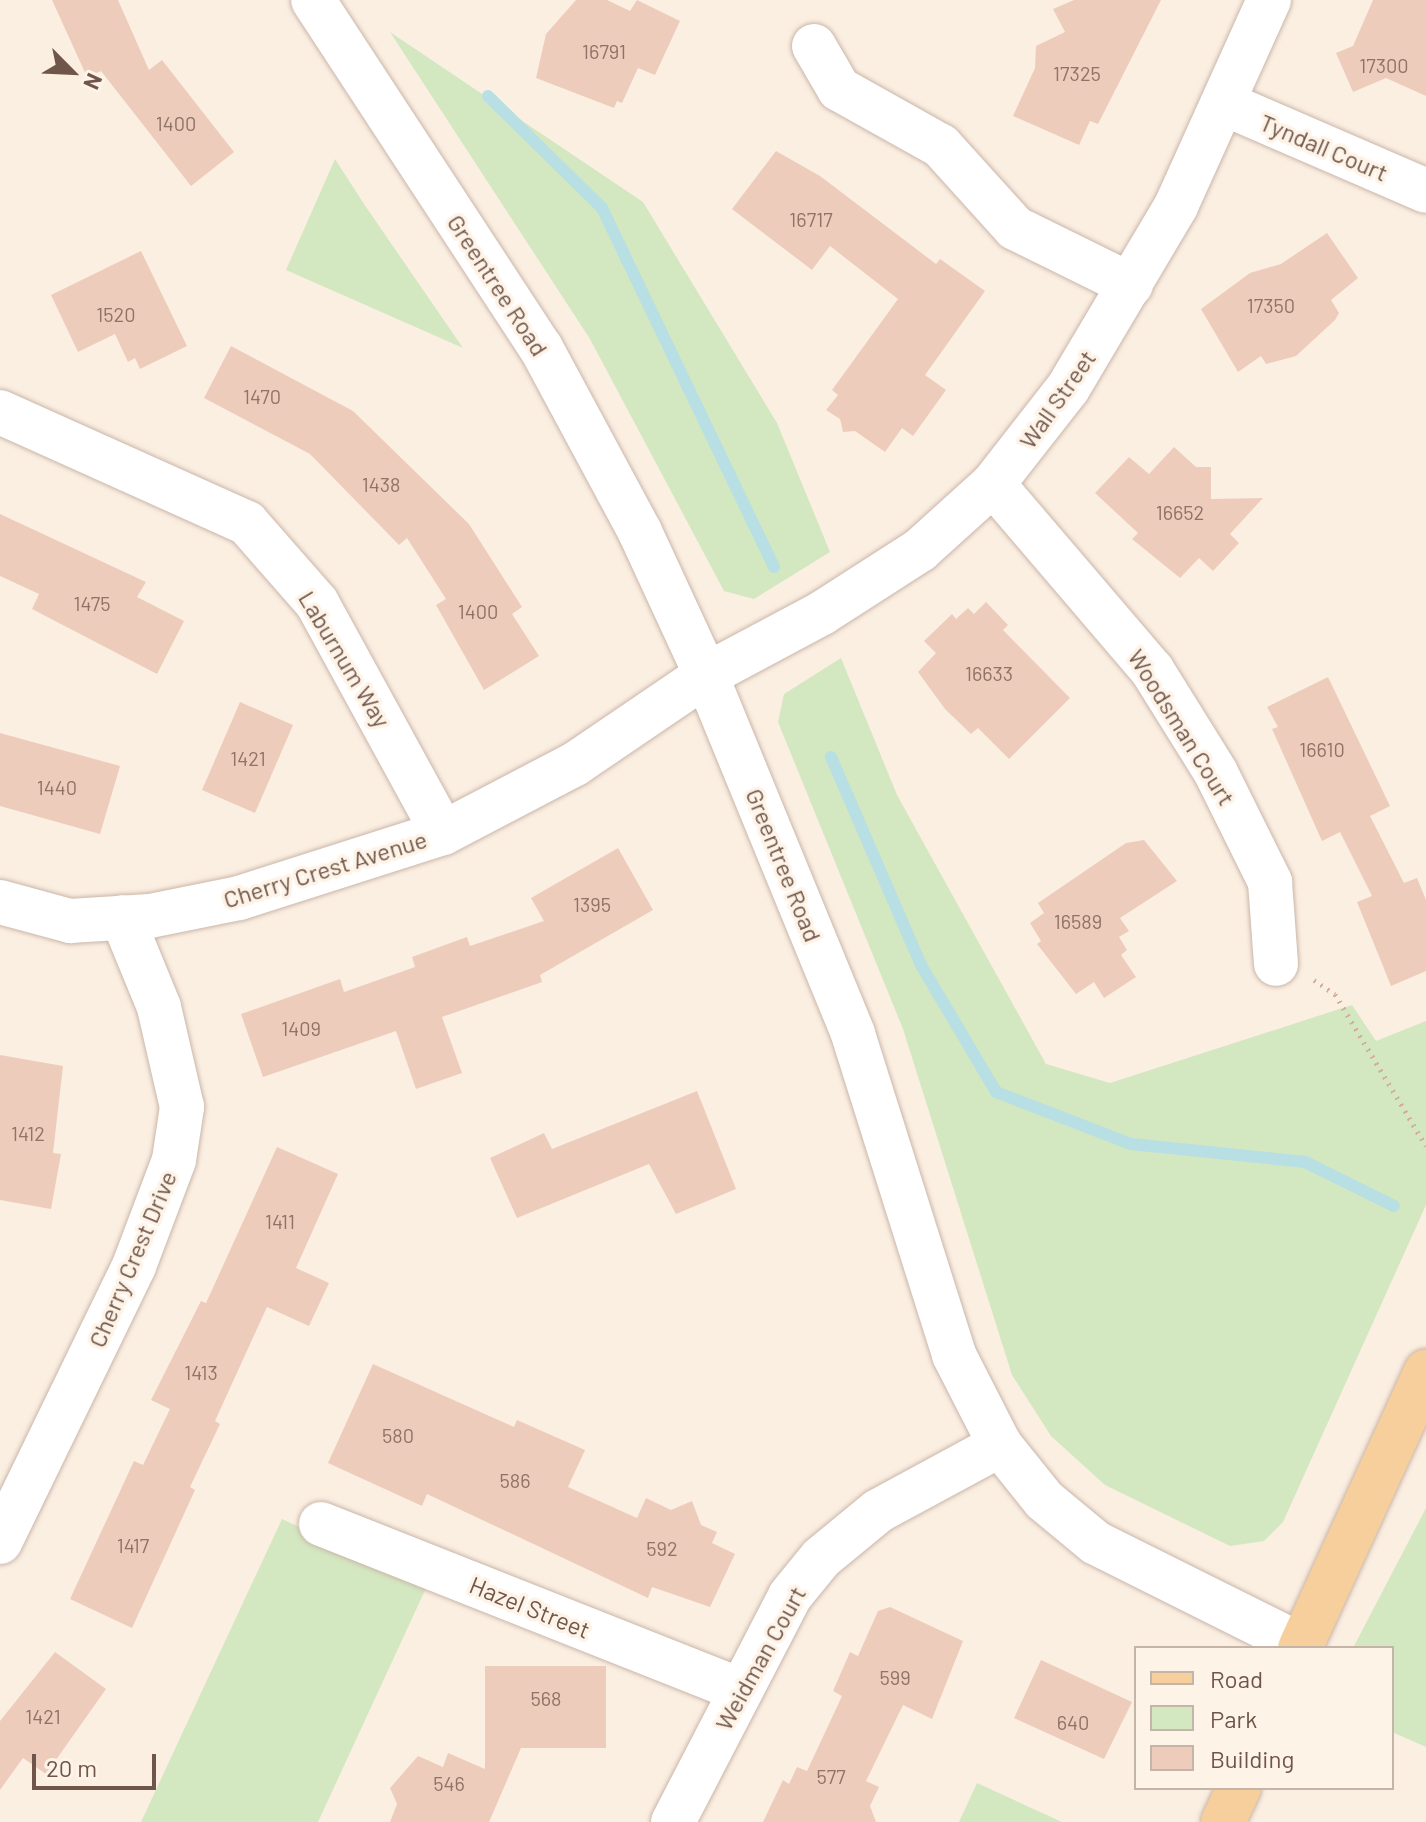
<!DOCTYPE html>
<html>
<head>
<meta charset="utf-8">
<style>
  body { margin:0 }
  #map { position:relative; width:1426px; height:1822px; overflow:hidden; background:#fbefe2; font-family:Barlow,sans-serif }
  div>[style] { position:absolute }
  .green>* { inset:0; background:#d3e7c1 }
  .stream>* { height:12px; margin:-6px; padding:0 6px; transform-origin:6px; border-radius:6px; background:#b8dfe3 }
  .building>* { inset:0; background:#ecb }
  .path>* { height:5px; margin-top:-2.5px; transform-origin:0; background:repeating-linear-gradient(90deg,#d3af9e 0 2px,transparent 0 8px) }
  .roads { filter:drop-shadow(0 0 2px #cab6a9) drop-shadow(0 0 2px #cab6a9) }
  .minor>* { height:44px; margin:-22px; padding:0 22px; transform-origin:22px; border-radius:22px; background:#fff }
  .major>* { height:44px; margin:-22px; padding:0 22px; transform-origin:22px; border-radius:22px; background:#f6cf9d }
  span { translate:-50% -50%; white-space:nowrap; text-align:center; line-height:1.15; -webkit-text-stroke:7px #fef3e7; paint-order:stroke }
  .number-label { font-size:20px; color:#907366 }
  .number-label span { -webkit-text-stroke-width:0 }
  .street-label { font-size:24px; color:#70554a }
  .legend { position:absolute; left:1134px; top:1646px; width:260px; height:144px; box-sizing:border-box; background:#fef3e7; border:2px solid #c5b4a8; margin:0; padding:10px 14px; list-style:none; font-size:24px; color:#70554a }
  .legend li { display:flex; align-items:center; gap:16px; height:40px }
  .legend b { width:40px; border:2px solid #c5b4a8 }
  .north { position:absolute; left:32px; top:32px; width:80px; height:80px; -webkit-text-stroke:6px #fef3e7; paint-order:stroke; rotate:114deg; font-size:22px; font-weight:700; line-height:32px; text-align:center; color:#70554a }
  .north::after { content:''; display:block; margin:auto; width:28px; height:36px; background:#70554a; clip-path:polygon(50% 0,100% 100%,50% 72%,0 100%) }
  .scale { position:absolute; left:32px; top:1754px; width:124px; height:36px; box-sizing:border-box; border:4px solid #70554a; border-top:0; padding-left:10px; font-size:24px; line-height:28px; white-space:nowrap; color:#70554a; -webkit-text-stroke:6px #fef3e7; paint-order:stroke }
</style>
</head>
<body>
<div id="map">
  <div class="green">
    <i style="clip-path:polygon(390px 32px,643px 202px,777px 423px,830px 552px,754px 599px,724px 591px,590px 339px)"></i>
    <i style="clip-path:polygon(335px 159px,366px 207px,463px 348px,286px 270px)"></i>
    <i style="clip-path:polygon(841px 658px,897px 795px,1046px 1064px,1110px 1083px,1352px 1005px,1376px 1041px,1426px 1021px,1426px 1205px,1283px 1522px,1264px 1541px,1230px 1546px,1105px 1485px,1051px 1436px,1012px 1375px,903px 1029px,778px 722px,784px 694px)"></i>
    <i style="clip-path:polygon(1426px 1508px,1426px 1747px,1392px 1732px,1392px 1648px,1353px 1648px)"></i>
    <i style="clip-path:polygon(282px 1519px,427px 1586px,318px 1822px,141px 1822px)"></i>
    <i style="clip-path:polygon(977px 1783px,1062px 1822px,959px 1822px)"></i>
  </div>
  <div class="stream">
    <i style="left:488px;top:96px;width:160px;rotate:44.5deg"></i>
    <i style="left:602px;top:208px;width:398px;rotate:64.4deg"></i>
    <i style="left:831px;top:757px;width:227px;rotate:66.6deg"></i>
    <i style="left:921px;top:965px;width:147px;rotate:59.4deg"></i>
    <i style="left:996px;top:1092px;width:145px;rotate:21.1deg"></i>
    <i style="left:1131px;top:1144px;width:175px;rotate:5.9deg"></i>
    <i style="left:1305px;top:1162px;width:99px;rotate:26.3deg"></i>
  </div>
  <div class="building">
    <i style="clip-path:polygon(52px 0,118px 0,149px 70px,162px 60px,234px 152px,191px 186px,101px 71px,87px 77px)"></i>
    <i style="clip-path:polygon(576px 0,607px 0,630px 11px,637px 0,680px 21px,655px 75px,638px 68px,622px 103px,617px 101px,614px 108px,536px 78px,546px 34px)"></i>
    <i style="clip-path:polygon(1074px 0,1161px 0,1098px 124px,1090px 121px,1079px 145px,1013px 116px,1035px 68px,1036px 46px,1065px 32px,1053px 9px)"></i>
    <i style="clip-path:polygon(1373px 0,1426px 0,1426px 96px,1386px 78px,1353px 92px,1336px 53px,1353px 46px)"></i>
    <i style="clip-path:polygon(776px 151px,820px 176px,936px 264px,940px 259px,985px 291px,925px 375px,946px 390px,913px 436px,902px 428px,885px 452px,855px 431px,843px 432px,840px 419px,826px 410px,838px 395px,832px 390px,898px 299px,830px 246px,812px 270px,732px 209px)"></i>
    <i style="clip-path:polygon(1327px 233px,1358px 278px,1331px 300px,1339px 313px,1335px 320px,1296px 356px,1266px 364px,1261px 356px,1238px 372px,1201px 309px,1250px 273px,1281px 264px)"></i>
    <i style="clip-path:polygon(141px 251px,187px 346px,140px 369px,135px 358px,128px 362px,115px 334px,78px 352px,51px 295px)"></i>
    <i style="clip-path:polygon(231px 346px,353px 411px,469px 524px,522px 607px,512px 614px,539px 656px,484px 690px,436px 605px,446px 599px,407px 538px,399px 545px,310px 454px,204px 398px)"></i>
    <i style="clip-path:polygon(1174px 447px,1196px 467px,1211px 467px,1211px 499px,1263px 498px,1230px 534px,1239px 543px,1213px 571px,1199px 558px,1180px 578px,1132px 539px,1138px 533px,1095px 493px,1129px 457px,1149px 474px)"></i>
    <i style="clip-path:polygon(0 514px,146px 582px,137px 597px,184px 621px,157px 674px,32px 609px,39px 594px,0 576px)"></i>
    <i style="clip-path:polygon(986px 602px,1008px 625px,1003px 630px,1070px 698px,1009px 759px,978px 728px,971px 734px,945px 709px,918px 672px,936px 653px,924px 641px,952px 614px,956px 619px,968px 608px,974px 614px)"></i>
    <i style="clip-path:polygon(1328px 677px,1390px 806px,1370px 816px,1404px 883px,1417px 878px,1426px 900px,1426px 971px,1391px 986px,1357px 902px,1372px 896px,1340px 832px,1322px 841px,1272px 729px,1278px 727px,1267px 707px)"></i>
    <i style="clip-path:polygon(240px 702px,293px 725px,255px 813px,202px 790px)"></i>
    <i style="clip-path:polygon(0 733px,120px 766px,100px 834px,0 806px)"></i>
    <i style="clip-path:polygon(1144px 840px,1177px 881px,1120px 918px,1129px 931px,1119px 937px,1127px 950px,1121px 955px,1136px 977px,1104px 998px,1094px 982px,1076px 994px,1037px 944px,1041px 941px,1030px 923px,1044px 913px,1038px 903px,1126px 843px)"></i>
    <i style="clip-path:polygon(618px 848px,653px 910px,540px 975px,542px 982px,442px 1017px,462px 1073px,416px 1089px,396px 1031px,263px 1077px,241px 1014px,340px 979px,344px 992px,415px 967px,412px 957px,467px 937px,470px 946px,544px 921px,531px 898px)"></i>
    <i style="clip-path:polygon(0 1055px,63px 1066px,53px 1153px,61px 1154px,51px 1209px,0 1200px)"></i>
    <i style="clip-path:polygon(697px 1091px,736px 1189px,676px 1214px,649px 1164px,517px 1218px,490px 1158px,544px 1133px,552px 1149px)"></i>
    <i style="clip-path:polygon(277px 1147px,338px 1174px,296px 1268px,329px 1283px,309px 1326px,267px 1307px,215px 1421px,220px 1424px,190px 1487px,195px 1490px,132px 1628px,70px 1599px,134px 1461px,143px 1465px,170px 1409px,151px 1400px,201px 1301px,206px 1303px)"></i>
    <i style="clip-path:polygon(373px 1364px,514px 1427px,517px 1420px,585px 1450px,568px 1487px,637px 1518px,646px 1498px,671px 1510px,692px 1501px,701px 1525px,717px 1532px,712px 1543px,735px 1554px,710px 1607px,652px 1587px,648px 1598px,427px 1494px,422px 1506px,328px 1463px)"></i>
    <i style="clip-path:polygon(890px 1607px,963px 1641px,932px 1719px,903px 1705px,866px 1781px,879px 1787px,870px 1806px,876px 1822px,763px 1822px,783px 1780px,789px 1784px,797px 1767px,807px 1771px,842px 1696px,833px 1691px,850px 1652px,858px 1656px,878px 1611px)"></i>
    <i style="clip-path:polygon(55px 1652px,106px 1689px,46px 1774px,23px 1758px,0 1790px,0 1721px)"></i>
    <i style="clip-path:polygon(1041px 1660px,1132px 1702px,1104px 1759px,1014px 1718px)"></i>
    <i style="clip-path:polygon(485px 1666px,606px 1666px,606px 1748px,521px 1748px,489px 1822px,390px 1822px,397px 1804px,390px 1788px,418px 1756px,443px 1767px,448px 1753px,485px 1769px)"></i>
  </div>
  <div class="path">
    <i style="left:1314px;top:980px;width:25px;rotate:34deg"></i>
    <i style="left:1335px;top:994px;width:177px;rotate:59.1deg"></i>
  </div>
  <div class="roads">
    <div class="minor">
      <i style="left:313px;top:0;width:416px;rotate:56.8deg"></i>
      <i style="left:541px;top:348px;width:209px;rotate:61.7deg"></i>
      <i style="left:640px;top:532px;width:157px;rotate:65.2deg"></i>
      <i style="left:706px;top:675px;width:388px;rotate:67.7deg"></i>
      <i style="left:853px;top:1034px;width:337px;rotate:72.5deg"></i>
      <i style="left:954px;top:1355px;width:101px;rotate:62.9deg"></i>
      <i style="left:1000px;top:1445px;width:70px;rotate:51.3deg"></i>
      <i style="left:1044px;top:1500px;width:67px;rotate:39.6deg"></i>
      <i style="left:1096px;top:1543px;width:229px;rotate:26.5deg"></i>
      <i style="left:814px;top:46px;width:50px;rotate:59.8deg"></i>
      <i style="left:839px;top:89px;width:117px;rotate:29.2deg"></i>
      <i style="left:941px;top:146px;width:110px;rotate:47.9deg"></i>
      <i style="left:1015px;top:228px;width:129px;rotate:26.2deg"></i>
      <i style="left:1223px;top:103px;width:221px;rotate:23.4deg"></i>
      <i style="left:0;top:412px;width:271px;rotate:24.2deg"></i>
      <i style="left:247px;top:523px;width:106px;rotate:48.8deg"></i>
      <i style="left:317px;top:603px;width:262px;rotate:61.3deg"></i>
      <i style="left:993px;top:484px;width:245px;rotate:49.5deg"></i>
      <i style="left:1152px;top:670px;width:121px;rotate:58.1deg"></i>
      <i style="left:1216px;top:773px;width:122px;rotate:63.6deg"></i>
      <i style="left:1270px;top:882px;width:82px;rotate:85.8deg"></i>
      <i style="left:0;top:902px;width:73px;rotate:15.2deg"></i>
      <i style="left:70px;top:921px;width:80px;rotate:-3.6deg"></i>
      <i style="left:150px;top:916px;width:91px;rotate:-11.4deg"></i>
      <i style="left:239px;top:898px;width:214px;rotate:-17.7deg"></i>
      <i style="left:443px;top:833px;width:149px;rotate:-27.6deg"></i>
      <i style="left:575px;top:764px;width:158px;rotate:-34.2deg"></i>
      <i style="left:706px;top:675px;width:132px;rotate:-28.1deg"></i>
      <i style="left:822px;top:613px;width:117px;rotate:-32.7deg"></i>
      <i style="left:920px;top:550px;width:98px;rotate:-42.1deg"></i>
      <i style="left:993px;top:484px;width:122px;rotate:-52deg"></i>
      <i style="left:1068px;top:388px;width:212px;rotate:-59.3deg"></i>
      <i style="left:1176px;top:206px;width:226px;rotate:-65.7deg"></i>
      <i style="left:321px;top:1524px;width:451px;rotate:21.6deg"></i>
      <i style="left:0;top:1542px;width:307px;rotate:-64.1deg"></i>
      <i style="left:134px;top:1266px;width:113px;rotate:-69.3deg"></i>
      <i style="left:174px;top:1160px;width:54px;rotate:-81.4deg"></i>
      <i style="left:182px;top:1107px;width:103px;rotate:-103deg"></i>
      <i style="left:159px;top:1007px;width:97px;rotate:-112.3deg"></i>
      <i style="left:673px;top:1822px;width:254px;rotate:-62.6deg"></i>
      <i style="left:790px;top:1596px;width:49px;rotate:-50.8deg"></i>
      <i style="left:821px;top:1558px;width:74px;rotate:-39.5deg"></i>
      <i style="left:878px;top:1511px;width:139px;rotate:-28.4deg"></i>
    </div>
    <div class="major">
      <i style="left:1300px;top:1648px;width:304px;rotate:-65.5deg"></i>
      <i style="left:1223px;top:1822px;width:38px;rotate:-65deg"></i>
    </div>
  </div>
  <div class="number-label">
    <span style="left:604px;top:51px">16791</span>
    <span style="left:1384px;top:65px">17300</span>
    <span style="left:1077px;top:73px">17325</span>
    <span style="left:176px;top:123px">1400</span>
    <span style="left:811px;top:219px">16717</span>
    <span style="left:1271px;top:305px">17350</span>
    <span style="left:116px;top:314px">1520</span>
    <span style="left:262px;top:396px">1470</span>
    <span style="left:381px;top:484px">1438</span>
    <span style="left:1180px;top:512px">16652</span>
    <span style="left:92px;top:603px">1475</span>
    <span style="left:478px;top:611px">1400</span>
    <span style="left:989px;top:673px">16633</span>
    <span style="left:1322px;top:749px">16610</span>
    <span style="left:248px;top:758px">1421</span>
    <span style="left:57px;top:787px">1440</span>
    <span style="left:592px;top:904px">1395</span>
    <span style="left:1078px;top:921px">16589</span>
    <span style="left:301px;top:1028px">1409</span>
    <span style="left:28px;top:1133px">1412</span>
    <span style="left:280px;top:1221px">1411</span>
    <span style="left:201px;top:1372px">1413</span>
    <span style="left:398px;top:1435px">580</span>
    <span style="left:515px;top:1480px">586</span>
    <span style="left:133px;top:1545px">1417</span>
    <span style="left:662px;top:1548px">592</span>
    <span style="left:895px;top:1677px">599</span>
    <span style="left:546px;top:1698px">568</span>
    <span style="left:43px;top:1716px">1421</span>
    <span style="left:1073px;top:1722px">640</span>
    <span style="left:831px;top:1776px">577</span>
    <span style="left:449px;top:1783px">546</span>
  </div>
  <div class="street-label">
    <span style="left:1324px;top:147px;rotate:23deg">Tyndall Court</span>
    <span style="left:498px;top:285px;rotate:57deg">Greentree Road</span>
    <span style="left:1057px;top:399px;rotate:-55deg">Wall Street</span>
    <span style="left:345px;top:659px;rotate:59deg">Laburnum Way</span>
    <span style="left:1182px;top:727px;rotate:58deg">Woodsman Court</span>
    <span style="left:784px;top:865px;rotate:68deg">Greentree Road</span>
    <span style="left:325px;top:869px;rotate:-17deg">Cherry Crest Avenue</span>
    <span style="left:132px;top:1259px;rotate:-67deg">Cherry Crest Drive</span>
    <span style="left:530px;top:1607px;rotate:22deg">Hazel Street</span>
    <span style="left:760px;top:1658px;rotate:-61deg">Weidman Court</span>
  </div>
  <ul class="legend">
  <li><b style="height:10px;background:#f6cf9d"></b>Road</li>
  <li><b style="height:22px;background:#d3e7c1"></b>Park</li>
  <li><b style="height:22px;background:#ecb"></b>Building</li>
  </ul>
  <div class="north">N</div>
  <div class="scale">20 m</div>
</div>
</body>
</html>
